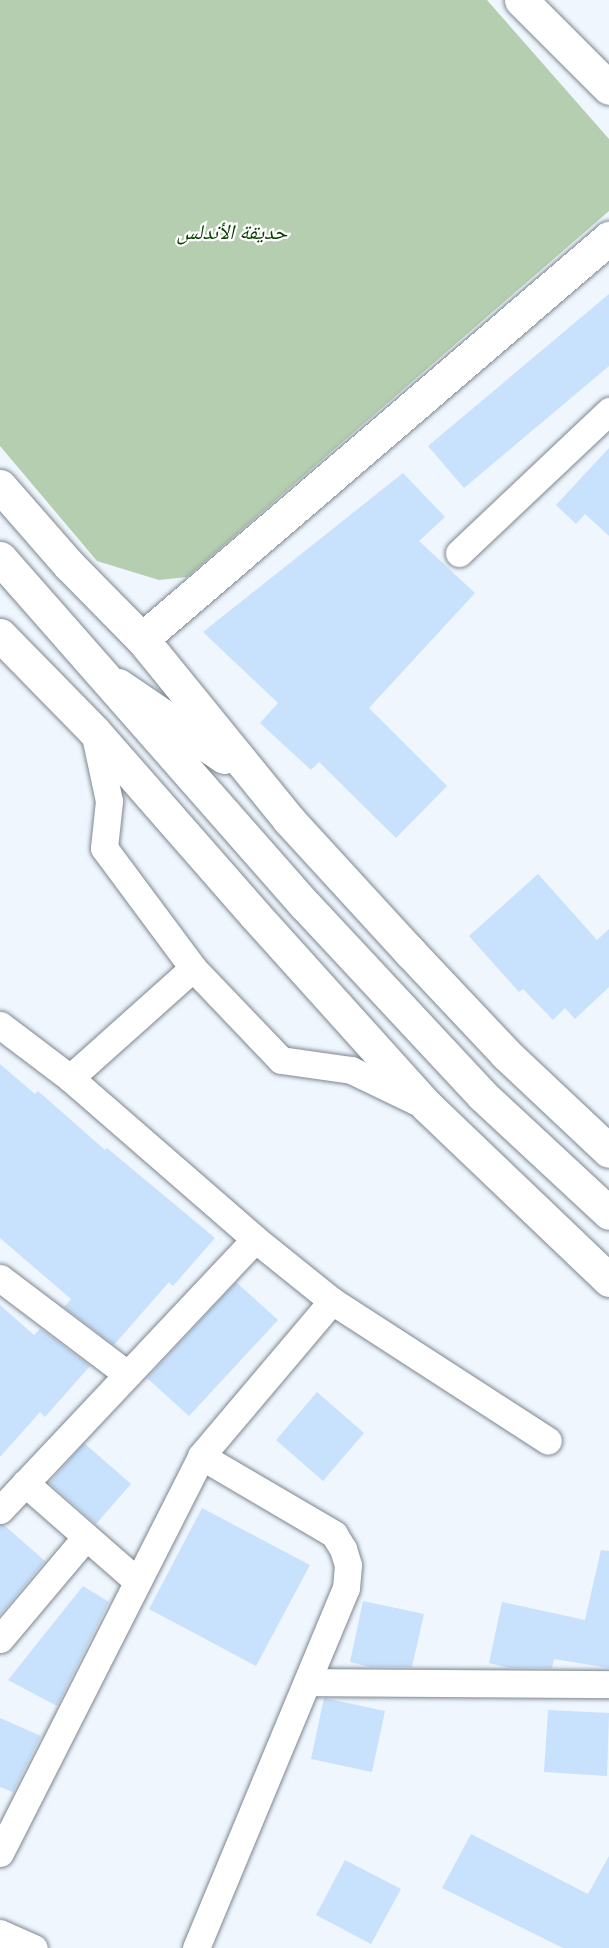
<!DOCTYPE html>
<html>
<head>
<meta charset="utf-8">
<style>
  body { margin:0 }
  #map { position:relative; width:609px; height:1948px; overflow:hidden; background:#eff6fe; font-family:"Times New Roman","Noto Naskh Arabic",serif }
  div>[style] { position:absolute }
  .green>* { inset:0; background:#b5ceb0 }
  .building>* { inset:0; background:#c8e1fd }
  .roads { filter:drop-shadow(0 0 2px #7e868f) drop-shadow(0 0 2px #7e868f) }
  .street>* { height:27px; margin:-13.5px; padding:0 13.5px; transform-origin:13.5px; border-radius:13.5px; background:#fff }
  .secondary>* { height:33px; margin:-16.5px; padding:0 16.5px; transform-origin:16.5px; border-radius:16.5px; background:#fff }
  .primary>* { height:33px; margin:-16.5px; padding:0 16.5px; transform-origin:16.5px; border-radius:16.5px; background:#fff }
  span { translate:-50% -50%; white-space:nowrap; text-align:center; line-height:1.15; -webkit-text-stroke:4.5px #fff; paint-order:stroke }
  .park-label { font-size:21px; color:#0a4100; font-style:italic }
</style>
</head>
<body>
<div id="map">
  <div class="green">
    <i style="clip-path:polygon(0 0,487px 0,609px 139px,609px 211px,187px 577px,159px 580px,97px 561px,0 446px)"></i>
  </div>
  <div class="building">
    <i style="clip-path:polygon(609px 294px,609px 366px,464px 488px,428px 446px)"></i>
    <i style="clip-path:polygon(609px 448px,609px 536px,585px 514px,576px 524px,556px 505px)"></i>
    <i style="clip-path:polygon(403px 473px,445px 517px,419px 541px,475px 593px,369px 708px,447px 786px,396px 838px,319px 762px,311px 770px,260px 723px,278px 703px,203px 632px)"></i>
    <i style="clip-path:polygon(538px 874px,597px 940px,609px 929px,609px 987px,575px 1019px,565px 1008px,553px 1020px,523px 989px,519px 992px,469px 936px)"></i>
    <i style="clip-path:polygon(0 1064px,35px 1094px,38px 1091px,105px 1150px,107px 1148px,215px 1238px,173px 1286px,169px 1282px,114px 1345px,64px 1307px,71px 1299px,0 1238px)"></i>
    <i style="clip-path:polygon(236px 1282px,278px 1320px,189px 1416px,147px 1378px)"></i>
    <i style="clip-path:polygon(0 1305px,34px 1335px,40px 1329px,44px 1331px,90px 1366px,45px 1417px,40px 1412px,0 1457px)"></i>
    <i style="clip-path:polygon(317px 1392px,364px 1433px,323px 1481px,276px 1440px)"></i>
    <i style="clip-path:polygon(84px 1443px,131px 1484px,96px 1524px,49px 1483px)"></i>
    <i style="clip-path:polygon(202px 1508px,310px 1565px,256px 1666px,149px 1609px)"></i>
    <i style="clip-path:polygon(0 1525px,4px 1525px,45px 1561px,0 1615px)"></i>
    <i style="clip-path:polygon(601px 1550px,609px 1551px,609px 1668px,554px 1659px,552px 1668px,509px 1668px,489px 1663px,502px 1602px,585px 1620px)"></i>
    <i style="clip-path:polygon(83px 1586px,109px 1602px,57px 1706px,8px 1680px)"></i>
    <i style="clip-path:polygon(363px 1601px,424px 1614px,412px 1667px,370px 1667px,350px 1662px)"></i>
    <i style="clip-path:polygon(324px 1698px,385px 1711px,372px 1772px,311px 1759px)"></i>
    <i style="clip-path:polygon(548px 1710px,609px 1713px,607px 1776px,544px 1772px)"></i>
    <i style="clip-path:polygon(0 1718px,41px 1736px,13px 1792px,0 1787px)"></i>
    <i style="clip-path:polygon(471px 1834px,588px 1894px,609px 1856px,609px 1948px,563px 1948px,442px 1888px)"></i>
    <i style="clip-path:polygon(345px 1860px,401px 1889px,371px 1944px,316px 1915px)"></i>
  </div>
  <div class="roads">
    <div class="street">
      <i style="left:459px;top:553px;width:207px;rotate:-43.4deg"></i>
      <i style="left:94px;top:731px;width:72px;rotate:77.9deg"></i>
      <i style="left:109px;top:801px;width:47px;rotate:96.1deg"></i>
      <i style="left:104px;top:848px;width:149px;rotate:53.4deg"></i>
      <i style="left:193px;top:968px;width:127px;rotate:46.3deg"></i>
      <i style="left:281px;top:1060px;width:71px;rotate:8.1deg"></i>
      <i style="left:351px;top:1070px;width:79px;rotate:25.6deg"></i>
      <i style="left:0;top:1025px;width:88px;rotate:37.1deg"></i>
      <i style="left:70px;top:1078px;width:245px;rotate:41deg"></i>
      <i style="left:255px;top:1239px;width:99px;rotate:38.8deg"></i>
      <i style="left:332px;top:1301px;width:257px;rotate:32.9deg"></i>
      <i style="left:70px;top:1078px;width:165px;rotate:-41.8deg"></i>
      <i style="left:0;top:1278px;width:159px;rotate:37.1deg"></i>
      <i style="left:25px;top:1483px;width:149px;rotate:41.2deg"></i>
      <i style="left:0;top:1510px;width:372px;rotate:-46.7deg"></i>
      <i style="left:0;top:1639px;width:133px;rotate:-49.9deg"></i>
      <i style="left:307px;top:1682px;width:302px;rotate:0.4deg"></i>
      <i style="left:0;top:1853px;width:445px;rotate:-63.1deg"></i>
      <i style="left:201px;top:1456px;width:203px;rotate:-49.8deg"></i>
      <i style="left:0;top:1933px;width:37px;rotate:24deg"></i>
      <i style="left:196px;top:1948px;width:390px;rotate:-67.4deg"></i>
      <i style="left:346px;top:1588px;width:23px;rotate:-85deg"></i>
      <i style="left:348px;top:1565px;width:17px;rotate:-107deg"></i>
      <i style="left:343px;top:1549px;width:17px;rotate:-121deg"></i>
      <i style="left:334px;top:1534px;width:154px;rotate:-149.6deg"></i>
    </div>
    <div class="secondary">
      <i style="left:521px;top:0;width:124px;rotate:45deg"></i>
      <i style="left:0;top:486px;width:105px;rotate:48.9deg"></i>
      <i style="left:69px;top:565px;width:104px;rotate:45.4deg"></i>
      <i style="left:142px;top:639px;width:233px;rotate:50.9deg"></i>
      <i style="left:289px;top:820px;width:179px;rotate:47.5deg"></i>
      <i style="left:410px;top:952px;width:140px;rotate:46.7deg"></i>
      <i style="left:506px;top:1054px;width:141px;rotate:43.3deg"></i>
      <i style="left:142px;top:639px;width:616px;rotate:-40.65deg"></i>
      <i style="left:118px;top:685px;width:128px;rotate:34.2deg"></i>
    </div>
    <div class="primary">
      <i style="left:0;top:558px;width:463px;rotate:48.7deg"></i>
      <i style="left:306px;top:906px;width:258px;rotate:47deg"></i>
      <i style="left:482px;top:1095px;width:173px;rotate:42.9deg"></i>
      <i style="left:0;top:635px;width:134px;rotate:45.6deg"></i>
      <i style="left:94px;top:731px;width:244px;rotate:48.8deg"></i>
      <i style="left:255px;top:915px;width:257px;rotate:48deg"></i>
      <i style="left:427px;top:1106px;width:252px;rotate:43.7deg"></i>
    </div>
  </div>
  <div class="park-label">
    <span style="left:232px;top:232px">حديقة الأندلس</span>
  </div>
</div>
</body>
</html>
